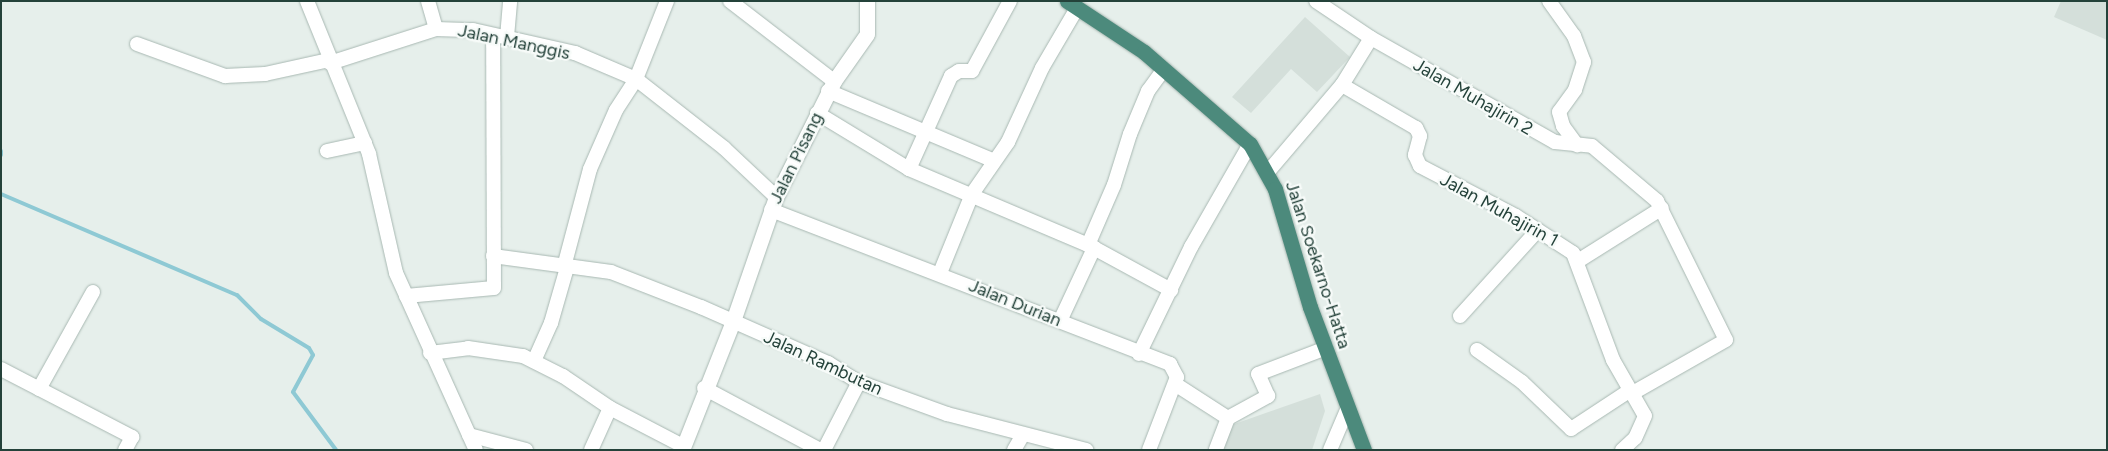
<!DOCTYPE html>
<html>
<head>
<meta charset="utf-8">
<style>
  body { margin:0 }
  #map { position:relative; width:2108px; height:451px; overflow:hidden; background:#e6efeb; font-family:Figtree,sans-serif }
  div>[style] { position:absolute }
  .built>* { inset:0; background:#d4dfda }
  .stream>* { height:4px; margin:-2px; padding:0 2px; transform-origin:2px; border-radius:2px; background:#8ec9d4 }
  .roads { filter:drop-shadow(0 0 1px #a8b8b2) drop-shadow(0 0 1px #a8b8b2) }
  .minor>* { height:14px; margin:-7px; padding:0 7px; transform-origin:7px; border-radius:7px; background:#fff }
  .tertiary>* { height:15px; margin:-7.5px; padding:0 7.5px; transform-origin:7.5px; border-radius:7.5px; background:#fff }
  .trunk>* { height:15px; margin:-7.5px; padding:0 7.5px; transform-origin:7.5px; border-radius:7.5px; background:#4c8a7c }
  span { translate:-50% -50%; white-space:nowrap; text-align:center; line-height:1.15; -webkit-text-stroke:4.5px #f7fbf9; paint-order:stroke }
  .street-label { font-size:18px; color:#24423a }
  .frame { position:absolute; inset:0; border:2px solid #24423a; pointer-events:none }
</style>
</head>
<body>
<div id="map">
  <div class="built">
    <i style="clip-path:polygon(2061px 1px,2107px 1px,2107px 40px,2054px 17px)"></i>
    <i style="clip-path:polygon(1305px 17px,1350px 57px,1317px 92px,1291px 69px,1251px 113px,1232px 97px)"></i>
    <i style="clip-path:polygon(1320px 394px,1325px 411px,1312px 450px,1219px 450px,1226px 427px)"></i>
  </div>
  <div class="stream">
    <i style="left:1px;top:151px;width:4px;rotate:90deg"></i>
    <i style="left:1px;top:194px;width:257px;rotate:23.2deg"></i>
    <i style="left:237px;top:295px;width:34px;rotate:45deg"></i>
    <i style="left:261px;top:319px;width:56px;rotate:31.1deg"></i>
    <i style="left:309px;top:348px;width:8px;rotate:60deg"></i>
    <i style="left:313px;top:355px;width:42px;rotate:118.4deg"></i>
    <i style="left:293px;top:392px;width:72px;rotate:53.4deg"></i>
  </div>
  <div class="roads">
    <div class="minor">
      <i style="left:307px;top:1px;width:165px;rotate:67.9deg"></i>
      <i style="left:369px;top:154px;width:122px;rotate:77.2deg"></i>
      <i style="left:396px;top:273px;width:194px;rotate:65.7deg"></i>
      <i style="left:428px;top:1px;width:29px;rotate:74deg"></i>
      <i style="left:730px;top:1px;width:131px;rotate:37.6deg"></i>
      <i style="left:1549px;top:1px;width:43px;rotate:54.5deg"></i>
      <i style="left:1574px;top:36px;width:28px;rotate:69deg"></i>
      <i style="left:1584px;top:62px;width:29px;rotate:108deg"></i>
      <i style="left:1575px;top:90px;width:27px;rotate:126deg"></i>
      <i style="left:1559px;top:112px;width:15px;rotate:74deg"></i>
      <i style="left:1563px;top:126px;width:24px;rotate:54deg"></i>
      <i style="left:507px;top:37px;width:36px;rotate:-85deg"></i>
      <i style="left:1371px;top:38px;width:211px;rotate:29.5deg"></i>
      <i style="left:1555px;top:142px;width:37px;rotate:6deg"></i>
      <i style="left:1592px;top:146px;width:85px;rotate:40.2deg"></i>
      <i style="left:1657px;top:201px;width:155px;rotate:63.6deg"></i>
      <i style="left:1726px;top:340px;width:109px;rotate:150.4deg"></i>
      <i style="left:137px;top:44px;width:94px;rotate:20deg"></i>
      <i style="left:225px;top:76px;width:40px;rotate:-2.9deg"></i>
      <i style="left:265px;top:74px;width:66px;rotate:-12.3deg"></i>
      <i style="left:330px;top:63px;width:111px;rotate:-17.8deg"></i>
      <i style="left:436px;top:29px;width:37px;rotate:2deg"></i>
      <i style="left:473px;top:30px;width:105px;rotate:12.7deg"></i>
      <i style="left:575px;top:53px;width:66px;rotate:23.1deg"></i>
      <i style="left:636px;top:79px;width:112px;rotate:38.1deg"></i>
      <i style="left:724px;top:148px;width:71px;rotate:43.3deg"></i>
      <i style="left:1342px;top:85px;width:86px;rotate:30.2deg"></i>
      <i style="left:1416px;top:128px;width:9px;rotate:63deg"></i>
      <i style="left:1420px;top:136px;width:20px;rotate:105deg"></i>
      <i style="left:1415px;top:155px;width:12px;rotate:66deg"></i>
      <i style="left:1420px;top:166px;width:108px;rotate:27.5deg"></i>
      <i style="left:1516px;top:216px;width:68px;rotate:33deg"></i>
      <i style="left:1573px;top:253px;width:114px;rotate:69.5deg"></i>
      <i style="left:1613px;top:360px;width:64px;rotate:60.3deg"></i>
      <i style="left:1645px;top:416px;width:24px;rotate:114deg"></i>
      <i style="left:1635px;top:438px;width:18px;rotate:137deg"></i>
      <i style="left:828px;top:91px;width:178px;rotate:22.8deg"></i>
      <i style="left:817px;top:113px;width:108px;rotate:31.3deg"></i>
      <i style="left:909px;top:169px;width:194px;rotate:23deg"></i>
      <i style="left:327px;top:151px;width:39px;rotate:-12deg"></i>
      <i style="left:909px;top:169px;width:102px;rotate:-65.7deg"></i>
      <i style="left:951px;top:76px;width:9px;rotate:-32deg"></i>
      <i style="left:959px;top:71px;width:13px"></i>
      <i style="left:972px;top:71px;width:80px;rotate:-61.5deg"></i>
      <i style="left:1267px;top:173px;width:116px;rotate:-49.6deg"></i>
      <i style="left:1342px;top:85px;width:55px;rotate:-58.3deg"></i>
      <i style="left:1371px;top:38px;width:66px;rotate:-146.1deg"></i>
      <i style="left:771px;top:210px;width:428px;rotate:21.1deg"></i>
      <i style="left:1170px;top:364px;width:15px;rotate:62deg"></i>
      <i style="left:1177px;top:377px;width:78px;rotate:111deg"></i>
      <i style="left:1094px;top:248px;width:88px;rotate:28.6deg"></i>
      <i style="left:493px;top:256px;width:119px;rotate:7.7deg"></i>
      <i style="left:611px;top:272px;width:97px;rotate:21.3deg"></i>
      <i style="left:701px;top:307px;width:139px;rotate:23.8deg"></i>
      <i style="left:828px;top:363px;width:36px;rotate:32deg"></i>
      <i style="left:859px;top:382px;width:94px;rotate:20deg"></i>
      <i style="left:947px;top:414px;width:144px;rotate:14.5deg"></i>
      <i style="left:1578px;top:261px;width:99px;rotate:-32.2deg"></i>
      <i style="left:565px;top:263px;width:97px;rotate:-75.1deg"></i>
      <i style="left:590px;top:169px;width:64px;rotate:-66.2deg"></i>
      <i style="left:616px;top:110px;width:37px;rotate:-57deg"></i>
      <i style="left:636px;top:79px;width:84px;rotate:-68.3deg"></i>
      <i style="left:940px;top:273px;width:85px;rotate:-67.9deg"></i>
      <i style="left:972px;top:194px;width:63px;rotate:-55.3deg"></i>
      <i style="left:1008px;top:142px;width:81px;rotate:-65.3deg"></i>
      <i style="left:1042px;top:68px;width:69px;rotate:-59.7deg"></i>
      <i style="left:406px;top:296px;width:88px;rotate:-5.2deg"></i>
      <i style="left:494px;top:288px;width:252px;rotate:-90.2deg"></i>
      <i style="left:1460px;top:316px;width:116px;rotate:-47.8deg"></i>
      <i style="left:1060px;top:321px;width:81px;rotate:-65deg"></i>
      <i style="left:1094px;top:248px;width:7px;rotate:-153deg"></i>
      <i style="left:1088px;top:245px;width:65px;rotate:-66.6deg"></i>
      <i style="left:1114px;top:185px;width:53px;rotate:-72.6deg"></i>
      <i style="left:1130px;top:134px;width:47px;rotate:-67.3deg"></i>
      <i style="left:1148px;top:91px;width:27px;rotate:-54deg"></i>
      <i style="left:1477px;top:350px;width:55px;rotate:35.4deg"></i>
      <i style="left:1522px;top:382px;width:68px;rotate:43.8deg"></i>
      <i style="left:1571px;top:429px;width:69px;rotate:-33.2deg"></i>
      <i style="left:430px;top:353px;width:38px;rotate:-7deg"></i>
      <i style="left:468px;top:348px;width:56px;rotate:8.3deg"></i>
      <i style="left:523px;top:356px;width:45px;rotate:26.6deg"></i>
      <i style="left:563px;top:376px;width:57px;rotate:34.2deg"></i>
      <i style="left:610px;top:408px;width:82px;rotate:27.5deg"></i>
      <i style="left:1139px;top:354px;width:119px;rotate:-64.1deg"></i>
      <i style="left:1191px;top:247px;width:119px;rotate:-60.2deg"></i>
      <i style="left:534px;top:361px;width:42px;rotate:-65.9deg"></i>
      <i style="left:551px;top:323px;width:61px;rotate:-73.9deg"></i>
      <i style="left:1px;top:369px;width:148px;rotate:27.4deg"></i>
      <i style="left:132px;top:437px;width:15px;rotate:118deg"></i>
      <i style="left:1175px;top:384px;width:63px;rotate:32.7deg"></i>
      <i style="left:1228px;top:418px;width:34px;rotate:111deg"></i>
      <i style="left:704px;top:388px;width:132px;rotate:28.1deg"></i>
      <i style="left:39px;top:389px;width:111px;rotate:-60.9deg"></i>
      <i style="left:1228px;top:418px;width:46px;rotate:-28.8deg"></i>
      <i style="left:1268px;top:396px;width:24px;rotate:-114deg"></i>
      <i style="left:1258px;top:374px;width:73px;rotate:-20.9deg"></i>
      <i style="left:469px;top:435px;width:59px;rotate:14.7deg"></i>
      <i style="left:591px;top:450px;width:46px;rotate:-65.7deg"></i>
      <i style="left:824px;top:450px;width:76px;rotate:-62.8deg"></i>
      <i style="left:1014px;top:450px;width:16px;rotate:-60deg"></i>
      <i style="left:1330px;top:450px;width:43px;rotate:-67deg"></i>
    </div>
    <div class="tertiary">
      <i style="left:682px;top:450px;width:139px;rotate:-68.4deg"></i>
      <i style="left:733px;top:321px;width:131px;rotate:-70.9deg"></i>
      <i style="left:776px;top:197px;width:130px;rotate:-63.4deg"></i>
      <i style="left:834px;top:81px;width:57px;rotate:-54.9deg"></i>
      <i style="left:867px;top:34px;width:33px;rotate:-90deg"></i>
    </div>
    <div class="trunk">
      <i style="left:1067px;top:1px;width:92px;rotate:33.5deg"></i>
      <i style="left:1144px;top:52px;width:140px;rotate:41deg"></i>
      <i style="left:1250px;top:144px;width:51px;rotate:60.9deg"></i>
      <i style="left:1275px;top:189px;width:123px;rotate:73.5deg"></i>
      <i style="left:1310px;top:307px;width:153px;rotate:69.3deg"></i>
    </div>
  </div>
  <div class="street-label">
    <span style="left:514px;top:42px;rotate:12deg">Jalan Manggis</span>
    <span style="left:1473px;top:97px;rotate:30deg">Jalan Muhajirin 2</span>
    <span style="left:796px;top:158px;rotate:-64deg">Jalan Pisang</span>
    <span style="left:1499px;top:210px;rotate:29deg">Jalan Muhajirin 1</span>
    <span style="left:1318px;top:265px;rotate:72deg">Jalan Soekarno-Hatta</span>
    <span style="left:1015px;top:303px;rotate:22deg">Jalan Durian</span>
    <span style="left:823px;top:363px;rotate:25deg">Jalan Rambutan</span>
  </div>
  <div class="frame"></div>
</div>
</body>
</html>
